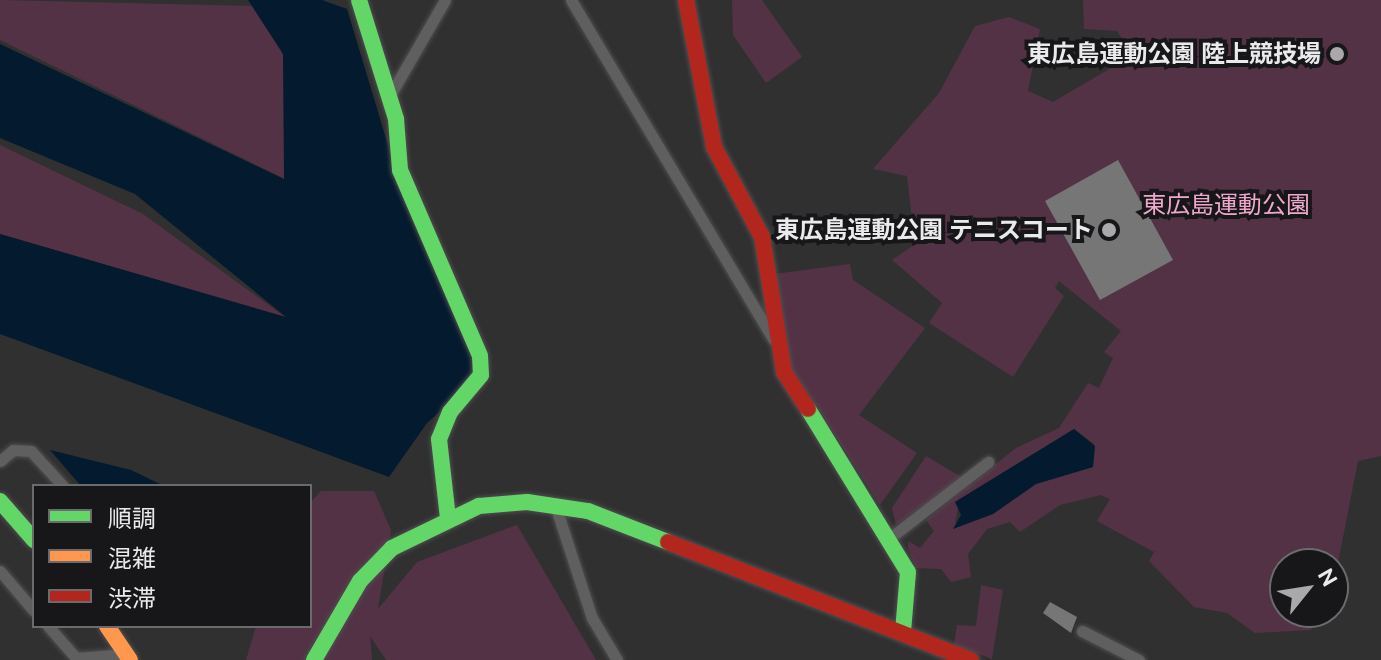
<!DOCTYPE html>
<html>
<head>
<meta charset="utf-8">
<style>
  body { margin:0 }
  #map { position:relative; width:1381px; height:660px; overflow:hidden; background:#303031; font-family:Ubuntu,"Noto Sans JP",sans-serif }
  div>[style] { position:absolute }
  .green>* { inset:0; background:#543245 }
  .water>* { inset:0; background:#041a2e }
  .building>* { inset:0; background:#767677 }
  .roads { filter:drop-shadow(0 0 2px #4e4e4f) drop-shadow(0 0 2px #4e4e4f) }
  .street>* { height:11px; margin:-5.5px; padding:0 5.5px; transform-origin:5.5px; border-radius:5.5px; background:#605f60 }
  .fast>* { height:16px; margin:-8px; padding:0 8px; transform-origin:8px; border-radius:8px; background:#63d668 }
  .slow>* { height:16px; margin:-8px; padding:0 8px; transform-origin:8px; border-radius:8px; background:#ff974d }
  .jam>* { height:16px; margin:-8px; padding:0 8px; transform-origin:8px; border-radius:8px; background:#b3261e }
  .dots>* { width:22px; height:22px; translate:-50% -50%; box-sizing:border-box; border:4px solid #171719; border-radius:50% }
  span { translate:-50% -50%; white-space:nowrap; text-align:center; line-height:1.15; -webkit-text-stroke:8px #171719; paint-order:stroke }
  .poi-label { font-size:24px; color:#eaeaec; font-weight:700 }
  .right { translate:-100% -50%; text-align:right }
  .park-label { font-size:24px; color:#f0a7cd }
  .legend { position:absolute; left:32px; top:484px; width:280px; height:144px; box-sizing:border-box; background:#171719; border:2px solid #6b6b6d; margin:0; padding:10px 14px; list-style:none; font-size:24px; color:#eaeaec }
  .legend li { display:flex; align-items:center; gap:16px; height:40px }
  .legend b { width:40px; border:2px solid #6b6b6d }
  .north { position:absolute; left:1269px; top:548px; width:80px; height:80px; box-sizing:border-box; background:#171719; border:2px solid #6b6b6d; border-radius:50%; rotate:60deg; font-size:22px; font-weight:700; line-height:32px; text-align:center; color:#eaeaec }
  .north::after { content:''; display:block; margin:auto; width:28px; height:36px; background:#a9a9ab; clip-path:polygon(50% 0,100% 100%,50% 72%,0 100%) }
</style>
</head>
<body>
<div id="map">
  <div class="green">
    <i style="clip-path:polygon(0 0,253px 6px,283px 54px,290px 102px,285px 179px,0 40px)"></i>
    <i style="clip-path:polygon(732px 0,762px 0,802px 57px,766px 83px,733px 35px)"></i>
    <i style="clip-path:polygon(evenodd,1083px 0,1381px 0,1381px 456px,1358px 461px,1335px 578px,1333px 564px,1285px 564px,1285px 612px,1317px 612px,1311px 630px,1255px 633px,1227px 613px,1194px 607px,1149px 561px,1154px 552px,1097px 521px,1110px 499px,1101px 495px,1060px 505px,1020px 532px,1010px 522px,987px 529px,968px 554px,971px 577px,951px 582px,941px 569px,916px 568px,908px 549px,908px 541px,920px 548px,934px 531px,926px 520px,1016px 448px,1059px 428px,1088px 383px,1099px 388px,1113px 358px,1104px 352px,1121px 331px,1059px 281px,1055px 288px,1064px 296px,1013px 377px,929px 323px,942px 303px,892px 260px,915px 244px,907px 176px,873px 169px,939px 93px,975px 26px,1009px 17px,1040px 29px,1028px 91px,1053px 102px,1116px 65px,1123px 40px,1117px 31px,1084px 29px,1083px 0,1074px 429px,1094px 444px,1093px 467px,1036px 484px,993px 514px,955px 523px,960px 499px,1074px 429px)"></i>
    <i style="clip-path:polygon(0 145px,143px 214px,288px 319px,0 234px)"></i>
    <i style="clip-path:polygon(850px 264px,853px 280px,925px 328px,859px 415px,917px 453px,880px 505px,791px 367px,774px 274px)"></i>
    <i style="clip-path:polygon(926px 456px,963px 478px,896px 525px,892px 508px)"></i>
    <i style="clip-path:polygon(321px 491px,374px 491px,391px 530px,378px 609px,417px 562px,517px 525px,596px 660px,386px 660px,370px 636px,372px 660px,246px 660px,256px 626px,310px 626px,310px 503px)"></i>
    <i style="clip-path:polygon(981px 585px,1003px 590px,992px 659px,954px 645px,957px 625px,976px 626px)"></i>
  </div>
  <div class="water">
    <i style="clip-path:polygon(248px 0,322px 0,347px 9px,406px 205px,481px 375px,427px 423px,389px 477px,0 334px,0 234px,286px 317px,135px 194px,0 138px,0 44px,284px 179px,283px 54px)"></i>
    <i style="clip-path:polygon(1074px 429px,1095px 446px,1093px 467px,1036px 484px,993px 514px,953px 529px,961px 515px,955px 502px)"></i>
    <i style="clip-path:polygon(50px 450px,131px 470px,164px 486px,81px 486px)"></i>
  </div>
  <div class="building">
    <i style="clip-path:polygon(1118px 160px,1173px 260px,1100px 300px,1045px 201px)"></i>
    <i style="clip-path:polygon(1050px 602px,1077px 617px,1071px 633px,1043px 613px)"></i>
  </div>
  <div class="roads">
    <div class="street">
      <i style="left:571px;top:0;width:395px;rotate:59.2deg"></i>
      <i style="left:389px;top:97px;width:112px;rotate:-60deg"></i>
      <i style="left:0;top:461px;width:17px;rotate:-40deg"></i>
      <i style="left:13px;top:450px;width:18px;rotate:3deg"></i>
      <i style="left:31px;top:451px;width:47px;rotate:47.6deg"></i>
      <i style="left:555px;top:505px;width:119px;rotate:71.9deg"></i>
      <i style="left:592px;top:618px;width:49px;rotate:59.2deg"></i>
      <i style="left:891px;top:537px;width:123px;rotate:-37.7deg"></i>
      <i style="left:0;top:571px;width:52px;rotate:49.6deg"></i>
      <i style="left:48px;top:626px;width:43px;rotate:48.8deg"></i>
      <i style="left:76px;top:658px;width:51px;rotate:-4.5deg"></i>
      <i style="left:1082px;top:631px;width:64px;rotate:27deg"></i>
    </div>
    <div class="fast">
      <i style="left:359px;top:0;width:125px;rotate:72.7deg"></i>
      <i style="left:396px;top:119px;width:51px;rotate:85.5deg"></i>
      <i style="left:400px;top:170px;width:202px;rotate:66.7deg"></i>
      <i style="left:480px;top:356px;width:19px;rotate:87deg"></i>
      <i style="left:481px;top:375px;width:48px;rotate:130deg"></i>
      <i style="left:450px;top:412px;width:29px;rotate:112deg"></i>
      <i style="left:439px;top:439px;width:80px;rotate:83.5deg"></i>
      <i style="left:808px;top:409px;width:191px;rotate:58.5deg"></i>
      <i style="left:908px;top:572px;width:59px;rotate:94.8deg"></i>
      <i style="left:0;top:501px;width:52px;rotate:48.9deg"></i>
      <i style="left:314px;top:660px;width:91px;rotate:-59.8deg"></i>
      <i style="left:360px;top:581px;width:46px;rotate:-45.9deg"></i>
      <i style="left:392px;top:548px;width:97px;rotate:-25.8deg"></i>
      <i style="left:479px;top:506px;width:48px;rotate:-4.8deg"></i>
      <i style="left:527px;top:502px;width:62px;rotate:8.4deg"></i>
      <i style="left:588px;top:511px;width:86px;rotate:21.2deg"></i>
    </div>
    <div class="slow">
      <i style="left:107px;top:626px;width:41px;rotate:55.9deg"></i>
    </div>
    <div class="jam">
      <i style="left:686px;top:0;width:150px;rotate:79.2deg"></i>
      <i style="left:714px;top:147px;width:102px;rotate:61.9deg"></i>
      <i style="left:762px;top:237px;width:137px;rotate:80.7deg"></i>
      <i style="left:784px;top:372px;width:44px;rotate:57deg"></i>
      <i style="left:668px;top:542px;width:325px;rotate:21.3deg"></i>
    </div>
  </div>
  <div class="dots">
    <i style="left:1337px;top:54px;background:#a9a9ab"></i>
    <i style="left:1109px;top:230px;background:#a9a9ab"></i>
  </div>
  <div class="poi-label">
    <span class="right" style="left:1321px;top:54px">東広島運動公園 陸上競技場</span>
    <span class="right" style="left:1093px;top:230px">東広島運動公園 テニスコート</span>
  </div>
  <div class="park-label">
    <span style="left:1226px;top:205px">東広島運動公園</span>
  </div>
  <ul class="legend">
  <li><b style="height:10px;background:#63d668"></b>順調</li>
  <li><b style="height:10px;background:#ff974d"></b>混雑</li>
  <li><b style="height:10px;background:#b3261e"></b>渋滞</li>
  </ul>
  <div class="north">N</div>
</div>
</body>
</html>
